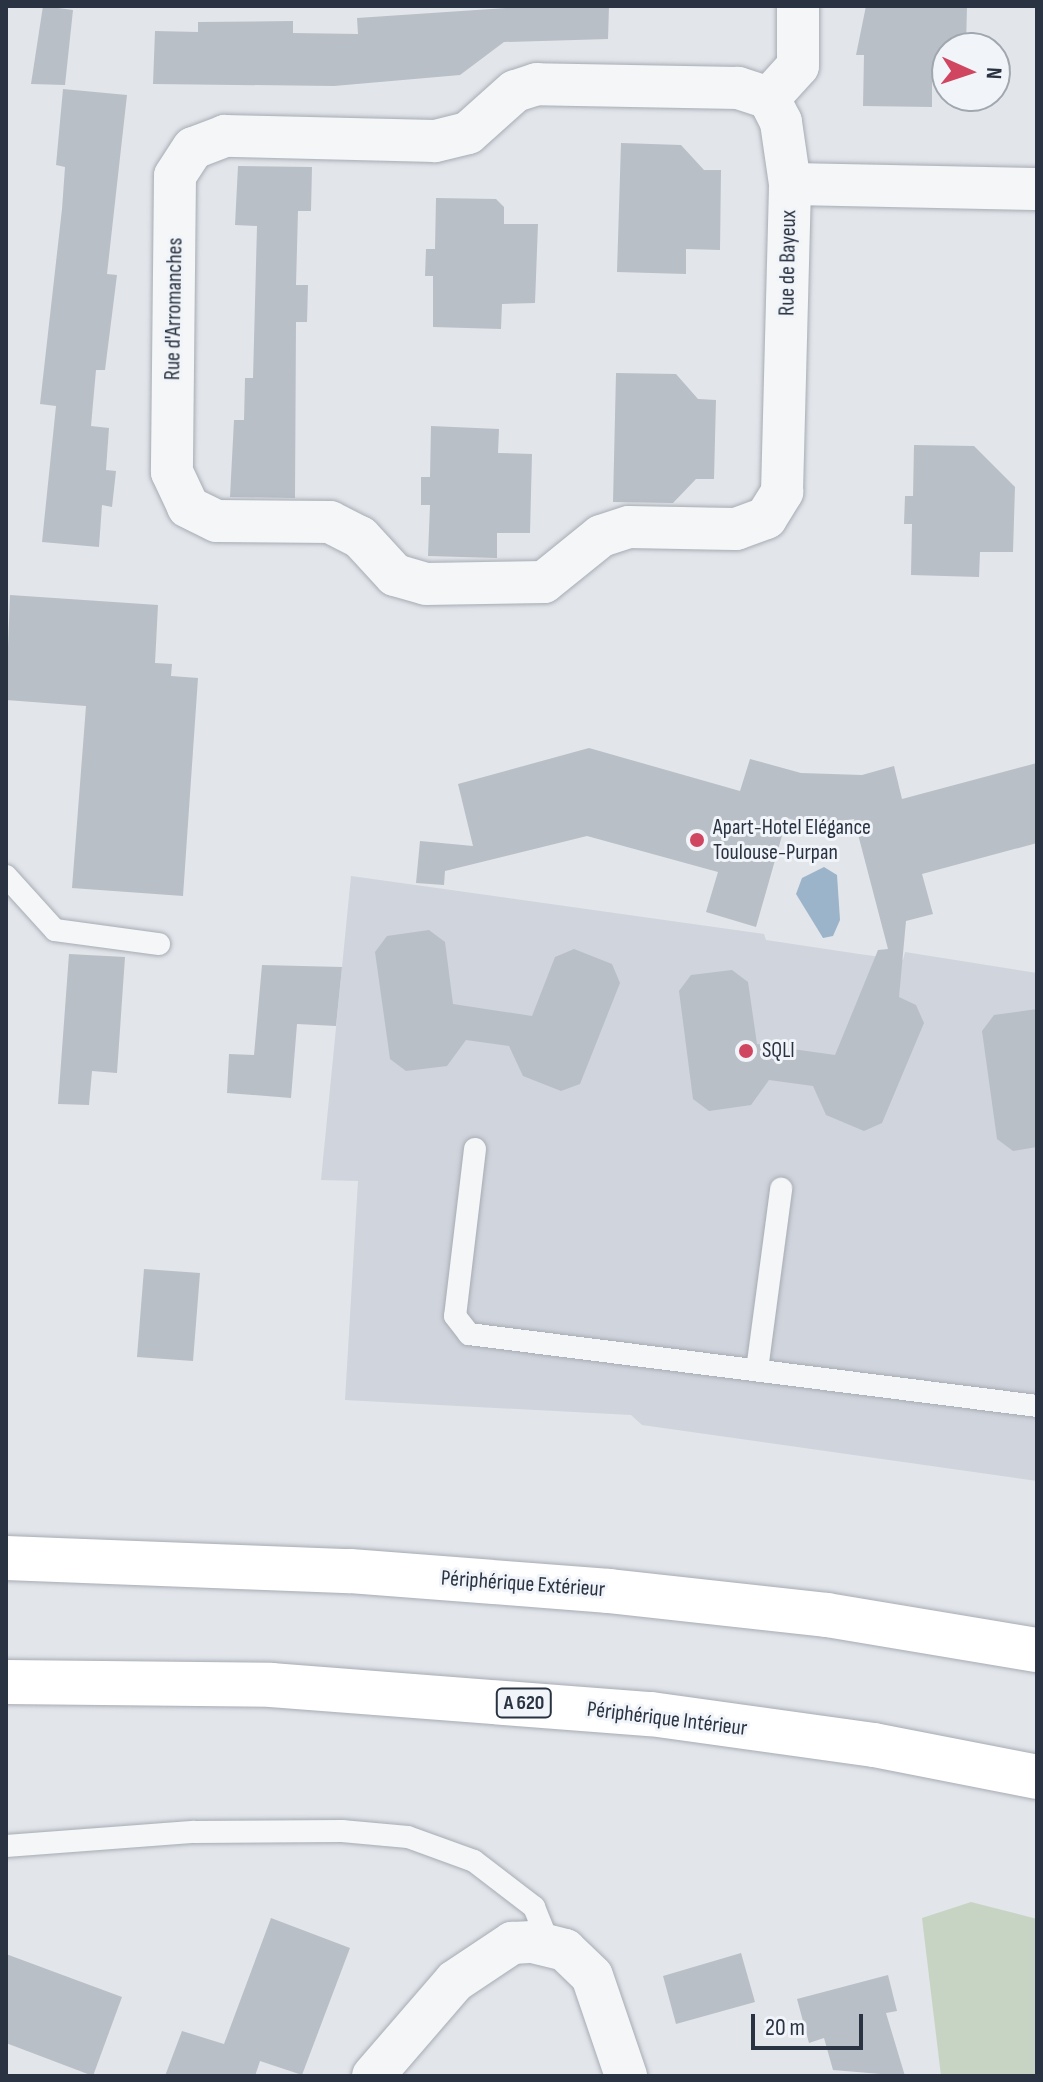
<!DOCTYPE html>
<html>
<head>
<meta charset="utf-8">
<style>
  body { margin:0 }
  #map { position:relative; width:1043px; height:2082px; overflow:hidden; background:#e2e5ea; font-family:"Sofia Sans Condensed",sans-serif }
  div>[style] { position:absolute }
  .built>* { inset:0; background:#d0d4dc }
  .green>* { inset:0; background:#c8d4c3 }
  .water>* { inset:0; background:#9cb4ca }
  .building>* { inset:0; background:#b9bfc7 }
  .roads { filter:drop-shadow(0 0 2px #a7acb4) drop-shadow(0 0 2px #a7acb4) }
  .lane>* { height:22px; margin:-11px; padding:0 11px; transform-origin:11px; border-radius:11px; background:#f4f6f8 }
  .street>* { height:42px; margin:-21px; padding:0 21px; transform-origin:21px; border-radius:21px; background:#f4f6f8 }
  .highway>* { height:44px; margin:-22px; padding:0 22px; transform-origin:22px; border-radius:22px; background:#fff }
  .dots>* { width:22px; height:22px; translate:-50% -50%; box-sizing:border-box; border:4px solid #f1f4f8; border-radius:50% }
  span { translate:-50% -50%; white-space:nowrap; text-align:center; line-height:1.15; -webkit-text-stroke:6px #f1f4f8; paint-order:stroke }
  .shield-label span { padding:2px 6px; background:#f1f4f8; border:2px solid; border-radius:6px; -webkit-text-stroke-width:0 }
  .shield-label { font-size:20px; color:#293342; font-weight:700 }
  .street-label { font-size:22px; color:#293342 }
  .poi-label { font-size:22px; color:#293342 }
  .left { translate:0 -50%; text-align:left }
  .frame { position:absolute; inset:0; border:8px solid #293342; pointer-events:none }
  .north { position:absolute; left:931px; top:32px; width:80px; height:80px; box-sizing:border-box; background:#f1f4f8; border:2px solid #a1a7af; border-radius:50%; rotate:93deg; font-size:22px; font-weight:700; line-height:32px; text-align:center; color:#293342 }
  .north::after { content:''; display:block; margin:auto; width:28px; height:36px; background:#d04660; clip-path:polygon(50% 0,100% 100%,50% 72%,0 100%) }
  .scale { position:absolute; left:751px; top:2014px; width:112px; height:36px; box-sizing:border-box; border:4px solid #293342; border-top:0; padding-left:10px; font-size:24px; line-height:28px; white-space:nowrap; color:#293342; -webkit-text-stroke:6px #f1f4f8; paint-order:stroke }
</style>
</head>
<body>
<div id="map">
  <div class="built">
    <i style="clip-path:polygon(351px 876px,764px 934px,766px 940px,859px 954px,903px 960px,905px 952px,1037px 973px,1037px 1481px,642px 1425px,631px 1415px,345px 1400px,358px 1181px,321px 1180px)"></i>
  </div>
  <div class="green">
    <i style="clip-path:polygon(971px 1902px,1037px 1919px,1037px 2076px,941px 2076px,922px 1918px)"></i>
  </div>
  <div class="water">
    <i style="clip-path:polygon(824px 867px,837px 875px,840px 920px,833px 936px,823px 938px,796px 894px,802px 878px)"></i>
  </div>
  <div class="building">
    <i style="clip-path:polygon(43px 6px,73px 10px,65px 85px,31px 84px)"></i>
    <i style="clip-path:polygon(535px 6px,609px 6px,608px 39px,504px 42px,460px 75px,334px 86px,153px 84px,155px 31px,198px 32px,198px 22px,293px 21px,293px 33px,358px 34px,357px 18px)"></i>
    <i style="clip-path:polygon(866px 6px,967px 6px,966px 48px,947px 48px,947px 83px,932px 82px,932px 107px,863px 106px,864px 55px,856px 55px)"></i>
    <i style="clip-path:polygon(63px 89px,127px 95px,107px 274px,117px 275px,105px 370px,96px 370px,91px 426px,109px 428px,106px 470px,116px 471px,112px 507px,102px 505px,99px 547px,42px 542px,56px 406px,40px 404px,62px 209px,65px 167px,56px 165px)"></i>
    <i style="clip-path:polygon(621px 143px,681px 145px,704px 170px,721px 170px,720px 250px,686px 249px,686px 274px,617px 272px)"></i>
    <i style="clip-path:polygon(238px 166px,312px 167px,311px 211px,298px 211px,296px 285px,308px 285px,307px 322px,296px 322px,295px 498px,230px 497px,234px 420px,244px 420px,245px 378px,253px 378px,257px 226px,235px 225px)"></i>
    <i style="clip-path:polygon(436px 198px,496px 199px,504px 207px,504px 224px,538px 224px,535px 303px,502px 304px,501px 329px,433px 327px,433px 276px,425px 276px,426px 249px,435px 249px)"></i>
    <i style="clip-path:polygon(616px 373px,676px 374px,698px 399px,716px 400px,714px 479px,696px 479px,673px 503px,613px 502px)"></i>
    <i style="clip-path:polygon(431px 426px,499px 429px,498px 453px,532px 454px,530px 533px,497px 533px,497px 558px,428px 556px,430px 505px,421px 505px,421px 477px,430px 477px)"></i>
    <i style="clip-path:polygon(914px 445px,974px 446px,1015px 487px,1013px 552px,980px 552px,979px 577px,911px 575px,912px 524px,904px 524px,905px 496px,913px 496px)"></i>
    <i style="clip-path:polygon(10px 595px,158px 605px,155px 663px,172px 664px,171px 676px,198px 678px,183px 896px,72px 888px,86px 706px,6px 700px)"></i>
    <i style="clip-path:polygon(589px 748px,740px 791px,750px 759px,801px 773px,862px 775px,894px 766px,902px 799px,1037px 763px,1037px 843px,922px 874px,933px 914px,906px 921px,899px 997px,916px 1005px,924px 1023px,882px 1123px,864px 1131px,826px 1115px,813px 1086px,769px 1080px,751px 1105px,709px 1111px,693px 1099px,679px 991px,691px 975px,732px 970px,748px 982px,757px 1044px,835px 1055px,878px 950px,888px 949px,854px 819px,811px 825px,787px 818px,756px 927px,706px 912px,718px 872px,587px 836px,445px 871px,444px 885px,416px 883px,420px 841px,473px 846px,458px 784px)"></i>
    <i style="clip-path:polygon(429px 930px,445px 942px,453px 1004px,532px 1016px,555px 957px,574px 949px,612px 964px,620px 983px,580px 1084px,561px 1091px,523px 1076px,509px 1046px,466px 1040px,447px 1066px,406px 1071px,390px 1059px,375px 952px,387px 936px)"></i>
    <i style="clip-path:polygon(69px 954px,125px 957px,117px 1073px,92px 1071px,89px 1105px,58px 1104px)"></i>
    <i style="clip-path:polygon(262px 965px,342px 967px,336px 1026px,297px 1024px,291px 1098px,227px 1093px,229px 1054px,254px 1055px)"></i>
    <i style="clip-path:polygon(1037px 1009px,1037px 1147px,1013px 1151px,997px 1139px,982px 1031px,994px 1015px)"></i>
    <i style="clip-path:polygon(144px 1269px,200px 1273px,193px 1361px,137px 1357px)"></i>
    <i style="clip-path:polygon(271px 1918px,350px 1948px,302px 2075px,260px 2061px,255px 2076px,165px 2076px,182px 2031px,224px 2044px)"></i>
    <i style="clip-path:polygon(741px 1953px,755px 2002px,676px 2024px,663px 1976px)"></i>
    <i style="clip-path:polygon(6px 1954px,122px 1997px,93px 2076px,6px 2043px)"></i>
    <i style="clip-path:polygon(888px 1975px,897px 2011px,886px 2013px,905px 2076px,833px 2070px,824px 2038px,809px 2043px,797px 1999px)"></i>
  </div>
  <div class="roads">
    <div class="lane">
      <i style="left:6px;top:876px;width:73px;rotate:47.8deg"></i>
      <i style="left:55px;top:930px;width:105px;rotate:7.7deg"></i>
      <i style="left:475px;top:1149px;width:168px;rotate:96.8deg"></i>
      <i style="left:455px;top:1316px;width:23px;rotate:52deg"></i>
      <i style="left:469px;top:1334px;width:573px;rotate:7.22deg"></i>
      <i style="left:757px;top:1370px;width:183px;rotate:-82.4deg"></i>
      <i style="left:6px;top:1846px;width:189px;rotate:-4.3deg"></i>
      <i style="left:194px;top:1832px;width:148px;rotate:-0.4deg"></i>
      <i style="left:342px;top:1831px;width:66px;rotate:5.2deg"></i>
      <i style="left:408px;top:1837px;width:70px;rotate:20deg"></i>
      <i style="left:474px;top:1861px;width:76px;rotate:37.5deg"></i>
      <i style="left:534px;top:1907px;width:40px;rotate:68deg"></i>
    </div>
    <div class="street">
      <i style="left:769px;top:98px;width:43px;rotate:-47.8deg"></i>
      <i style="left:798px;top:66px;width:60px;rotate:-90deg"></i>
      <i style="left:790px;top:184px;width:63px;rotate:-98.3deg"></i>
      <i style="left:781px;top:122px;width:27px;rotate:-117deg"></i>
      <i style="left:769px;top:98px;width:33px;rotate:-162deg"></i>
      <i style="left:738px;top:88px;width:201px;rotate:-178.9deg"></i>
      <i style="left:537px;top:84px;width:23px;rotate:162deg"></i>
      <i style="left:515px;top:91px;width:63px;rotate:138.2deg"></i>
      <i style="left:468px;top:133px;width:34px;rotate:166deg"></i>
      <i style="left:435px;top:141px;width:210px;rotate:-178.6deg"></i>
      <i style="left:225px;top:136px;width:34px;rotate:159deg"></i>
      <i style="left:193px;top:148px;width:33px;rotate:123deg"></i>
      <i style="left:175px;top:176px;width:296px;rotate:90.6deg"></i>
      <i style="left:172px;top:472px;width:38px;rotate:65deg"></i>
      <i style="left:188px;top:507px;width:32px;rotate:26deg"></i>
      <i style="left:217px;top:521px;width:113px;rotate:0.5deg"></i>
      <i style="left:330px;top:522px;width:34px;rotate:27deg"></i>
      <i style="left:360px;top:537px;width:52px;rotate:47.4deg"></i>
      <i style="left:395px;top:575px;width:32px;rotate:16deg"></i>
      <i style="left:426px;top:584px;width:118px;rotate:-1deg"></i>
      <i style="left:544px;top:582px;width:73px;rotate:-38.9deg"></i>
      <i style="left:601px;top:536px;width:29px;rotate:-18deg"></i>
      <i style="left:629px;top:527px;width:107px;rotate:1.1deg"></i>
      <i style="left:736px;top:529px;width:32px;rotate:-20deg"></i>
      <i style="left:766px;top:518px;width:31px;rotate:-58deg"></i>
      <i style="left:782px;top:492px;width:308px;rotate:-88.5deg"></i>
      <i style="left:790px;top:184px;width:247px;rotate:1.2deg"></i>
      <i style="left:373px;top:2076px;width:125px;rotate:-49.2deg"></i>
      <i style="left:455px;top:1981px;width:69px;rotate:-33.7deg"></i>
      <i style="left:512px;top:1943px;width:21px;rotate:-3deg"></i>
      <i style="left:533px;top:1942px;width:33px;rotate:14deg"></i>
      <i style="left:565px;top:1950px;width:37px;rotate:44deg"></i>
      <i style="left:592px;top:1976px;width:106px;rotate:71.2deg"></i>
    </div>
    <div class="highway">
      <i style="left:6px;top:1558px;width:344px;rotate:2.2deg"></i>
      <i style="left:350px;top:1571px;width:260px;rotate:4.4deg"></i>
      <i style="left:609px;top:1591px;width:219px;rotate:6.3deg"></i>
      <i style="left:827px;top:1615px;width:213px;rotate:9.5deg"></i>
      <i style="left:6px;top:1682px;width:265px;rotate:0.6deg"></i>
      <i style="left:271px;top:1685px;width:381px;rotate:4.4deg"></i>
      <i style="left:651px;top:1714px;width:225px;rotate:7.9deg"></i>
      <i style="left:874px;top:1745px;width:166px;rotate:11.1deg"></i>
    </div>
  </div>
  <div class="dots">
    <i style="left:697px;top:840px;background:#d04660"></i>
    <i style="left:746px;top:1051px;background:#d04660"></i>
  </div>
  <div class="shield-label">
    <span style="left:524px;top:1703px">A 620</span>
  </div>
  <div class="street-label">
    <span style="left:788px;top:263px;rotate:-89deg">Rue de Bayeux</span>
    <span style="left:174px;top:309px;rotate:-89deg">Rue d'Arromanches</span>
    <span style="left:523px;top:1584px;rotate:4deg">Périphérique Extérieur</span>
    <span style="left:667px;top:1719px;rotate:7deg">Périphérique Intérieur</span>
  </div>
  <div class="poi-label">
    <span class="left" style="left:713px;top:840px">Apart-Hotel Elégance<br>Toulouse-Purpan</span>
    <span class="left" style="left:762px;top:1051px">SQLI</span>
  </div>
  <div class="frame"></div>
  <div class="north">N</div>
  <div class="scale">20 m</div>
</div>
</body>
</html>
